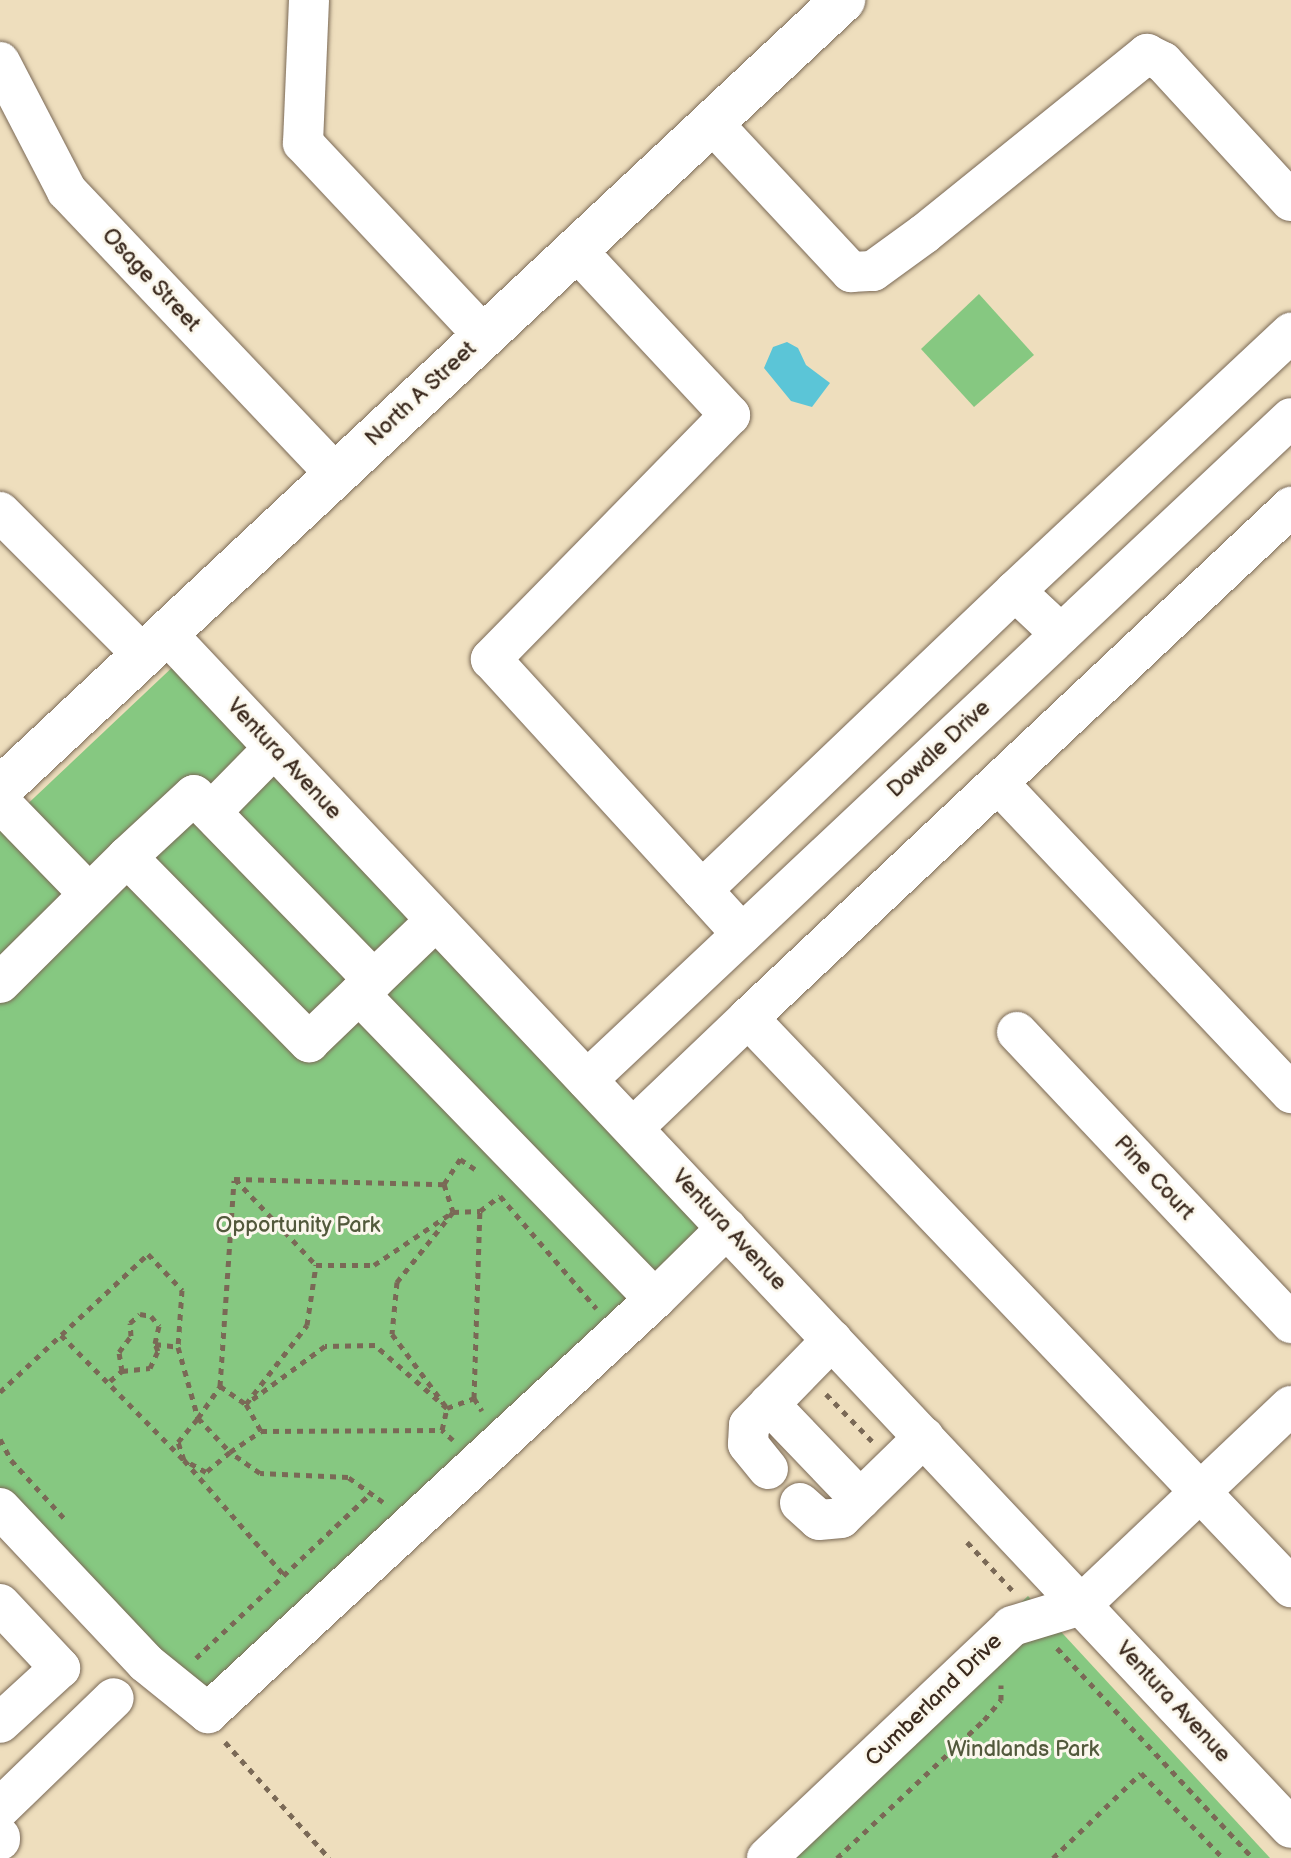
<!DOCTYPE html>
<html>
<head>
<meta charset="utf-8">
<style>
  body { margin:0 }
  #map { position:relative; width:1291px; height:1858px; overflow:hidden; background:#eedebd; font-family:"Balsamiq Sans",sans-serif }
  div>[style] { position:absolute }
  .green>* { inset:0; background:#86c881 }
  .water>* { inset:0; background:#5bc5d7 }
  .path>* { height:5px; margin-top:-2.5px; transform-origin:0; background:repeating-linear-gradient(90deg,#7a6956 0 6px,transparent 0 12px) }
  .roads { filter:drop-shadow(0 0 2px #7a6956) drop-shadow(0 0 2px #7a6956) }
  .minor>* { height:40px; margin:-20px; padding:0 20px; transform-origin:20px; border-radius:20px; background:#fff }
  .major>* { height:44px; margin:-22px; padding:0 22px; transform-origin:22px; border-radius:22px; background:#fff }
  span { translate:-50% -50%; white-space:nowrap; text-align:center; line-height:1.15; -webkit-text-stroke:6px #fbf7ec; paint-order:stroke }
  .street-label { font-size:22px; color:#3b2a1e }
  .park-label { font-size:22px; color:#52593c }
</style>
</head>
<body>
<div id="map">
  <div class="green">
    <i style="clip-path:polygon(979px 294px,1034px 355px,974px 407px,921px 349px)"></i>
    <i style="clip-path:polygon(179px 661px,720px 1241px,210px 1717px,0 1497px,0 830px)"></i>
    <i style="clip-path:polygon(1028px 1596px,1270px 1858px,747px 1858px)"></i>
  </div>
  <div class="water">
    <i style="clip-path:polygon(787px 342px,798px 348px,806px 365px,830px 383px,812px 407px,791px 401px,764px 368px,773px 347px)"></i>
  </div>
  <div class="path">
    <i style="left:234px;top:1179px;width:210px;rotate:1.4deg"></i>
    <i style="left:444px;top:1184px;width:29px;rotate:72deg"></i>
    <i style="left:453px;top:1212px;width:27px;rotate:-2deg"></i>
    <i style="left:480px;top:1211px;width:25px;rotate:-37deg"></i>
    <i style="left:500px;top:1196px;width:148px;rotate:49.4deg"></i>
    <i style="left:235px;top:1179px;width:118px;rotate:46.7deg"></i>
    <i style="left:316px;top:1265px;width:58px"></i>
    <i style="left:374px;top:1265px;width:95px;rotate:-33.9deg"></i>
    <i style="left:453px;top:1212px;width:90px;rotate:128.7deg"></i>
    <i style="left:397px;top:1282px;width:52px;rotate:95.5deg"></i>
    <i style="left:392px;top:1334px;width:92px;rotate:53.4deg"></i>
    <i style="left:447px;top:1408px;width:96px;rotate:-138.8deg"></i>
    <i style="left:375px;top:1345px;width:50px;rotate:178.9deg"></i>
    <i style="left:325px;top:1346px;width:98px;rotate:143.7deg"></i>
    <i style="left:246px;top:1404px;width:100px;rotate:-52.3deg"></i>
    <i style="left:307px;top:1325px;width:61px;rotate:-81.5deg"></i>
    <i style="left:444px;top:1184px;width:30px;rotate:-57deg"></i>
    <i style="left:460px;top:1159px;width:18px;rotate:34deg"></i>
    <i style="left:61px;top:1335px;width:175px;rotate:45.5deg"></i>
    <i style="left:184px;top:1460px;width:152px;rotate:49deg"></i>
    <i style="left:122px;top:1371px;width:19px;rotate:-99deg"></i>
    <i style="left:119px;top:1352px;width:20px;rotate:-53deg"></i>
    <i style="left:131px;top:1336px;width:13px;rotate:-94deg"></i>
    <i style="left:130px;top:1323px;width:13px;rotate:-42deg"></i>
    <i style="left:140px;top:1314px;width:11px;rotate:10deg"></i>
    <i style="left:151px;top:1316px;width:13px;rotate:51deg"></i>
    <i style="left:159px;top:1326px;width:18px;rotate:103deg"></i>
    <i style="left:110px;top:1381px;width:16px;rotate:-40deg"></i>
    <i style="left:122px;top:1371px;width:28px;rotate:-6deg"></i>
    <i style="left:150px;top:1368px;width:19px;rotate:-65deg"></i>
    <i style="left:158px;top:1351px;width:8px;rotate:-113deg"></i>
    <i style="left:155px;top:1344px;width:23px;rotate:7deg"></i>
    <i style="left:220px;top:1386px;width:206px;rotate:-86.1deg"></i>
    <i style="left:0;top:1392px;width:202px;rotate:-43deg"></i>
    <i style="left:148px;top:1254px;width:50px;rotate:46.6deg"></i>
    <i style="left:182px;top:1290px;width:57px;rotate:94deg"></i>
    <i style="left:178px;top:1347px;width:74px;rotate:74.3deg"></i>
    <i style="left:198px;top:1418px;width:39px;rotate:-55deg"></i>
    <i style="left:220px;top:1386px;width:32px;rotate:35deg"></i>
    <i style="left:246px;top:1404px;width:31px;rotate:61deg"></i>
    <i style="left:826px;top:1394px;width:66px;rotate:45.6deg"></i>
    <i style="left:474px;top:1398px;width:187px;rotate:-88.2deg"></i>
    <i style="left:198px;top:1418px;width:47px;rotate:46.7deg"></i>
    <i style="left:230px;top:1452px;width:31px;rotate:140deg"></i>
    <i style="left:206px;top:1472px;width:25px;rotate:-151deg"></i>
    <i style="left:184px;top:1460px;width:19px;rotate:-108deg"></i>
    <i style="left:178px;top:1442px;width:31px;rotate:-50deg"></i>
    <i style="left:0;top:1439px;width:24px;rotate:62deg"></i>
    <i style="left:11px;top:1460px;width:79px;rotate:47.6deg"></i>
    <i style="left:453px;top:1440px;width:15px;rotate:-138deg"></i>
    <i style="left:442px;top:1430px;width:23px;rotate:-77deg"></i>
    <i style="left:447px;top:1408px;width:29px;rotate:-20deg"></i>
    <i style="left:474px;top:1398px;width:15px;rotate:58deg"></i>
    <i style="left:383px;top:1502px;width:43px;rotate:-144.5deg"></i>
    <i style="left:348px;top:1477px;width:88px;rotate:-177.4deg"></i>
    <i style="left:260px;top:1473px;width:37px;rotate:-145deg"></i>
    <i style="left:230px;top:1452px;width:37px;rotate:-34deg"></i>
    <i style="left:261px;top:1431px;width:181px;rotate:-0.3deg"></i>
    <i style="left:967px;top:1542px;width:66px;rotate:46.8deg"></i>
    <i style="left:1057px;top:1648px;width:287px;rotate:47deg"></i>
    <i style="left:196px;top:1658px;width:236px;rotate:-43.3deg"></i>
    <i style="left:225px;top:1742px;width:156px;rotate:48.1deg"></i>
    <i style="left:837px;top:1858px;width:202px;rotate:-43.2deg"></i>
    <i style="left:984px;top:1720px;width:26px;rotate:-50deg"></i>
    <i style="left:1001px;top:1700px;width:15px;rotate:-90deg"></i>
    <i style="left:1053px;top:1858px;width:122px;rotate:-44deg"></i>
    <i style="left:1141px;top:1773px;width:118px;rotate:46deg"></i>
  </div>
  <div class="roads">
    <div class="minor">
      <i style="left:309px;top:0;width:143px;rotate:92.4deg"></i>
      <i style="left:303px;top:143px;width:265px;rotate:46.8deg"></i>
      <i style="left:0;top:62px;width:145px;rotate:62.6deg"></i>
      <i style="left:67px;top:191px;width:390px;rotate:46.5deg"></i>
      <i style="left:712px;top:123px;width:204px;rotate:47deg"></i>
      <i style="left:851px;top:272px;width:22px;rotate:-3deg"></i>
      <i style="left:873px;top:271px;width:63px;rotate:-36deg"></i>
      <i style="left:924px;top:234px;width:287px;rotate:-38.9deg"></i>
      <i style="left:1147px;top:54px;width:18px;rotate:27deg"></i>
      <i style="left:1163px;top:62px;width:189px;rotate:47.4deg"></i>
      <i style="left:576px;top:250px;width:226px;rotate:47deg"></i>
      <i style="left:730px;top:415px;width:342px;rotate:134.4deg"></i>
      <i style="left:491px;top:659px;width:313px;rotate:47.6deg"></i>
      <i style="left:0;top:512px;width:202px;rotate:45deg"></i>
      <i style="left:1015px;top:591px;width:378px;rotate:-43.1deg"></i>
      <i style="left:166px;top:633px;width:1641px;rotate:46.73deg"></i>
      <i style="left:998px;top:783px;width:427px;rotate:46.6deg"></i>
      <i style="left:0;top:802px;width:128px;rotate:45.9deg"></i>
      <i style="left:211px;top:812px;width:90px;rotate:-45.5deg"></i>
      <i style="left:127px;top:857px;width:91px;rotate:-42.8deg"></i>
      <i style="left:194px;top:795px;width:258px;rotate:45.8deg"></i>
      <i style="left:742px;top:934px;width:59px;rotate:-132.3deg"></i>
      <i style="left:702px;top:890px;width:433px;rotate:-43.7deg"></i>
      <i style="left:1015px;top:591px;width:63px;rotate:43.1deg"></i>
      <i style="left:0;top:983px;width:179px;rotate:-44.8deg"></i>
      <i style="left:127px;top:857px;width:260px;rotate:45.5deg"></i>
      <i style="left:309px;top:1042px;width:176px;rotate:-43.8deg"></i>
      <i style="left:359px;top:994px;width:425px;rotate:45.9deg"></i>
      <i style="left:655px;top:1299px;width:101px;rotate:-44.6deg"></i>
      <i style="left:748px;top:1018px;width:746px;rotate:-43.26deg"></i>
      <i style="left:1017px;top:1032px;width:400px;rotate:46.7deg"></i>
      <i style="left:587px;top:1080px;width:966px;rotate:-43.24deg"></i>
      <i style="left:633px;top:1128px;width:159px;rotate:-43.7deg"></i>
      <i style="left:748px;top:1018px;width:787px;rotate:46.34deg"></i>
      <i style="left:769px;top:1404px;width:132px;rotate:46.2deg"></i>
      <i style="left:768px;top:1469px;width:32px;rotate:-129deg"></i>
      <i style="left:748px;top:1444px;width:19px;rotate:-87deg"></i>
      <i style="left:749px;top:1425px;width:119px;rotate:-45.7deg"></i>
      <i style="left:800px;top:1503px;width:25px;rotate:42deg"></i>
      <i style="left:819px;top:1520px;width:22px;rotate:-5deg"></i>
      <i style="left:841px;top:1518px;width:116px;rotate:-44.3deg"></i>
      <i style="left:0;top:1508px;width:213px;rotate:46.7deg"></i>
      <i style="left:146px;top:1663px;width:80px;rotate:38.9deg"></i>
      <i style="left:208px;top:1713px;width:609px;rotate:-42.81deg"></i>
      <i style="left:0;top:1604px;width:88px;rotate:46.8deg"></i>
      <i style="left:60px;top:1668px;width:81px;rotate:137.5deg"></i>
      <i style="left:0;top:1808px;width:158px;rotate:-44deg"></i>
      <i style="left:0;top:1837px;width:3px;rotate:90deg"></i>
      <i style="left:767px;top:1858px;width:337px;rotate:-43.4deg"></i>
      <i style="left:1012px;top:1626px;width:72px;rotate:-16.9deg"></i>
      <i style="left:1081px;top:1605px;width:289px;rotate:-43.5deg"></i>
    </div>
    <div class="major">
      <i style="left:0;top:789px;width:1155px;rotate:-43.1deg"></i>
    </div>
  </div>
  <div class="street-label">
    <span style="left:151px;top:280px;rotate:47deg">Osage Street</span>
    <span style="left:421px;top:394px;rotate:-43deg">North A Street</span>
    <span style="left:939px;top:749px;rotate:-43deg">Dowdle Drive</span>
    <span style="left:284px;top:759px;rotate:47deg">Ventura Avenue</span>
    <span style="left:1154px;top:1178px;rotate:47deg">Pine Court</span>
    <span style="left:729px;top:1230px;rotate:47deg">Ventura Avenue</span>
    <span style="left:934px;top:1700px;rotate:-44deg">Cumberland Drive</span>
    <span style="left:1173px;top:1702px;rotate:47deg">Ventura Avenue</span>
  </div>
  <div class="park-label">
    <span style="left:298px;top:1226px">Opportunity Park</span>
    <span style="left:1023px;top:1750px">Windlands Park</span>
  </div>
</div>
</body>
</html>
